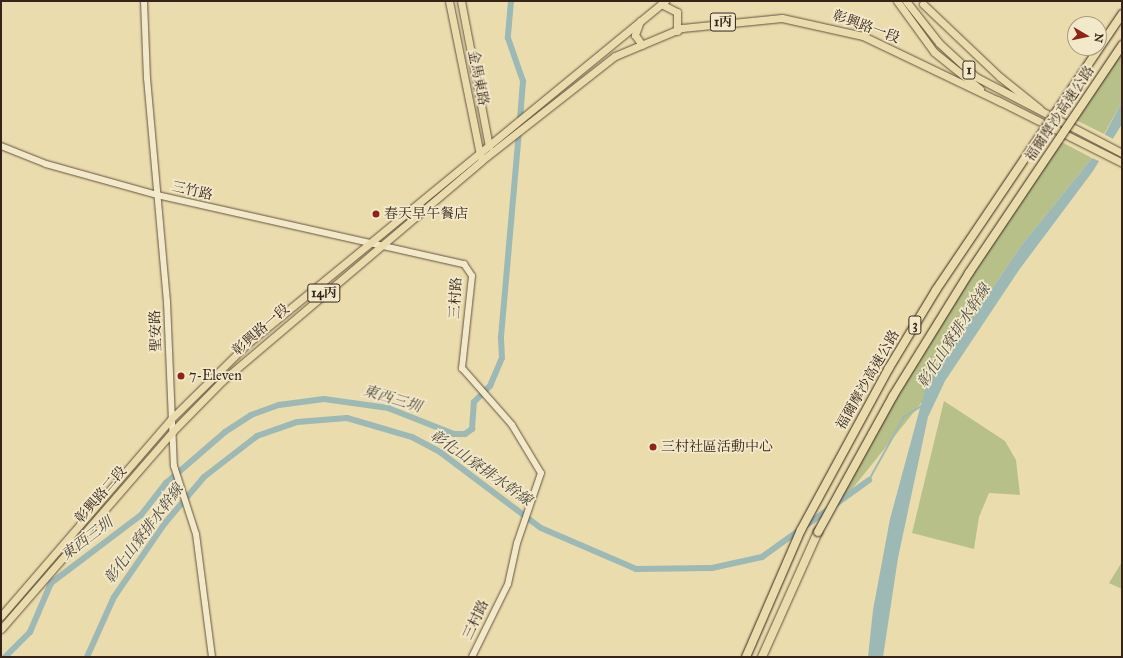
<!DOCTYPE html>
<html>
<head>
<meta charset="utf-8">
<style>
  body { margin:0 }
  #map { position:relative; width:1123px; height:658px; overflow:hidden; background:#ebdcae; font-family:"IM FELL Great Primer","Noto Serif TC",serif }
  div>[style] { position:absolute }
  .green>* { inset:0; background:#b8c08a }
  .water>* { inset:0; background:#9cb9b5 }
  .pier>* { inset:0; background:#ebdcae }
  .stream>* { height:1.5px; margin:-0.75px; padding:0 0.75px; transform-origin:0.75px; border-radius:0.75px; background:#9cb9b5 }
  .canal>* { height:6px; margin:-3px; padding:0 3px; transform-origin:3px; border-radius:3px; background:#9cb9b5 }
  .roads { filter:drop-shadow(0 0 1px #63523f) drop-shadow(0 0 1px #63523f) }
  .minor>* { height:6px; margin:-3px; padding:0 3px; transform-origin:3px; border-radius:3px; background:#f2e8ca }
  .major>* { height:7px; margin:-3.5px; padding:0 3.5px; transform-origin:3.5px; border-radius:3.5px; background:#ebdcae }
  .highway>* { height:8px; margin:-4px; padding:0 4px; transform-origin:4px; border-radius:4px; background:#ebdcae }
  .bridges { filter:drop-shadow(0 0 1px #36241a) drop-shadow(0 0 1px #36241a) }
  .highway-bridge>* { height:8px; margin:-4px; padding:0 4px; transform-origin:4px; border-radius:4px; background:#ebdcae }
  .dots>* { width:11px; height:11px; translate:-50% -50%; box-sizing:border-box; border:2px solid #f2e8ca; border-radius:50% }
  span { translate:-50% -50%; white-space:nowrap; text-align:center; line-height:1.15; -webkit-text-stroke:3.5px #f2e8ca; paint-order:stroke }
  .shield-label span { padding:1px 3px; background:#f2e8ca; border:1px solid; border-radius:3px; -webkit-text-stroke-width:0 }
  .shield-label { font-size:13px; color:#36241a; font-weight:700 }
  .street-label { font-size:14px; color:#36241a }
  .poi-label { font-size:14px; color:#36241a }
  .left { translate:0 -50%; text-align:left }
  .water-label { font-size:15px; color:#504941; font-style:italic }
  .frame { position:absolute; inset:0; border:2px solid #36241a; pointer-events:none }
  .north { position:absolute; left:1067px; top:16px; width:40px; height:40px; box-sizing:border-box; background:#f2e8ca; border:1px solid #a79a84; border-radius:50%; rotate:99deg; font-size:11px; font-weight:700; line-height:16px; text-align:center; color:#36241a }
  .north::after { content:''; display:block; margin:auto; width:14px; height:18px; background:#8f2418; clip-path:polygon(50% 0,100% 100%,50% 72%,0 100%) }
</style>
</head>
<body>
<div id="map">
  <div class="green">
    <i style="clip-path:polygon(1122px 42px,1122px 102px,1104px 134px,1072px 118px)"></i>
    <i style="clip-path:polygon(1056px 139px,1092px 158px,1021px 246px,936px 371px,922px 402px,840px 504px,827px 515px,932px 324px)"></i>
    <i style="clip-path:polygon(944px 401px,1005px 441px,1016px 460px,1020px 495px,989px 493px,979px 517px,974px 549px,912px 533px)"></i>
    <i style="clip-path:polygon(1122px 562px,1122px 589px,1109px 583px)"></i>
  </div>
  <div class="water">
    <i style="clip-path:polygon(1122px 102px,1122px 124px,1093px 171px,1019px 270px,945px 381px,928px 417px,898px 558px,883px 657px,868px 657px,873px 610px,890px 519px,926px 386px,1021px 246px,1092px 158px)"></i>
  </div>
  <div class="pier">
    <i style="clip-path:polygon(1102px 133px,1115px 140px,1101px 162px,1090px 157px)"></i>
  </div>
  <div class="stream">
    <i style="left:869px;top:480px;width:72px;rotate:-60.9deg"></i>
    <i style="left:904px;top:417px;width:22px;rotate:-32deg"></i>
  </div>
  <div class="canal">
    <i style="left:511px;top:1px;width:37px;rotate:95deg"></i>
    <i style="left:508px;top:38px;width:46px;rotate:70.8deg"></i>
    <i style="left:523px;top:81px;width:51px;rotate:94.5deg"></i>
    <i style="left:5px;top:657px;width:35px;rotate:-45deg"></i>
    <i style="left:30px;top:632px;width:53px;rotate:-66.8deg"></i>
    <i style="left:51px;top:583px;width:113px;rotate:-37.1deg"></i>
    <i style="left:141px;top:515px;width:41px;rotate:-52deg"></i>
    <i style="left:166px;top:483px;width:78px;rotate:-40.8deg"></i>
    <i style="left:225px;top:432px;width:31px;rotate:-33deg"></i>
    <i style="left:251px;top:415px;width:30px;rotate:-20deg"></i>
    <i style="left:279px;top:405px;width:45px;rotate:-7.6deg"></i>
    <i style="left:324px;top:399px;width:65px;rotate:8deg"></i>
    <i style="left:388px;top:408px;width:71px;rotate:21.5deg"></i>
    <i style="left:454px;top:434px;width:11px"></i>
    <i style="left:465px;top:434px;width:9px;rotate:-36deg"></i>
    <i style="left:472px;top:429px;width:27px;rotate:-86deg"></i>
    <i style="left:474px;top:402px;width:23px;rotate:-45deg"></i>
    <i style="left:490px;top:386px;width:30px;rotate:-67deg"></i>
    <i style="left:502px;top:358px;width:21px;rotate:-93deg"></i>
    <i style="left:501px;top:337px;width:205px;rotate:-85deg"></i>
    <i style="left:87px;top:657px;width:66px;rotate:-65.8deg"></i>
    <i style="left:114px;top:597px;width:90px;rotate:-55.4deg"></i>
    <i style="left:165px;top:523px;width:60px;rotate:-49.7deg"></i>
    <i style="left:204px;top:477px;width:67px;rotate:-37.7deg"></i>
    <i style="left:257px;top:436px;width:42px;rotate:-19.3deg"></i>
    <i style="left:297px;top:422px;width:50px;rotate:-4.6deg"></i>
    <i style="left:347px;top:418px;width:68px;rotate:16.3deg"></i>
    <i style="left:412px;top:437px;width:32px;rotate:28deg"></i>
    <i style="left:440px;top:452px;width:126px;rotate:37deg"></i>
    <i style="left:541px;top:528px;width:103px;rotate:23.3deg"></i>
    <i style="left:636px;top:569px;width:76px;rotate:-0.8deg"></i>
    <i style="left:712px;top:568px;width:51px;rotate:-12.4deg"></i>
    <i style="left:762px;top:557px;width:132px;rotate:-35.7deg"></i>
  </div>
  <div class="roads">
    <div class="minor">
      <i style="left:144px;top:1px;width:77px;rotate:87.8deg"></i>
      <i style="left:147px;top:78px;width:225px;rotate:84.9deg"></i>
      <i style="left:167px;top:302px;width:164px;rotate:87.6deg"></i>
      <i style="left:174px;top:466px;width:71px;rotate:72.1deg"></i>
      <i style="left:196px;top:534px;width:124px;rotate:82.6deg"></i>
      <i style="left:1px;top:146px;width:48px;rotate:21.8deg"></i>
      <i style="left:46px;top:164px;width:115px;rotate:15.6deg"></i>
      <i style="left:157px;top:195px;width:315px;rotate:12.7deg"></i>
      <i style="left:464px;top:264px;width:14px;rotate:56deg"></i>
      <i style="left:472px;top:276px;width:93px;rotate:96.2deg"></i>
      <i style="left:462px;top:368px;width:76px;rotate:48.7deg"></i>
      <i style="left:512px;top:425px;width:56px;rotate:58.9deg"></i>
      <i style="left:541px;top:473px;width:74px;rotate:108.9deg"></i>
      <i style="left:517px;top:543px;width:42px;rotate:102.4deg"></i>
      <i style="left:508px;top:584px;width:81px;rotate:116.3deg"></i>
    </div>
    <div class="major">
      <i style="left:449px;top:1px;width:157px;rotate:78.6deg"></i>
      <i style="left:461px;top:1px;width:148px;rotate:79.1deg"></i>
      <i style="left:897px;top:1px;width:63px;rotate:54deg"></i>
      <i style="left:934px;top:52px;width:59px;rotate:38.8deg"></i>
      <i style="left:906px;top:1px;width:53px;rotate:51.8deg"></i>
      <i style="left:939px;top:43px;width:50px;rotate:42.6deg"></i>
      <i style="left:976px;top:77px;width:165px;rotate:27.5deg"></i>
      <i style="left:661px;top:4px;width:18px;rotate:27deg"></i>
      <i style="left:677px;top:12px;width:19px;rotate:90deg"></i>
      <i style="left:923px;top:4px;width:106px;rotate:43.5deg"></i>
      <i style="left:1000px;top:77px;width:51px;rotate:38.7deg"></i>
      <i style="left:640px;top:21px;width:15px;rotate:110deg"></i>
      <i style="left:635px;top:35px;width:12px;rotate:55deg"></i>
      <i style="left:997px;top:100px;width:140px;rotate:26.7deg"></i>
      <i style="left:1px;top:616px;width:260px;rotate:-49.2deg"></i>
      <i style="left:171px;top:419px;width:107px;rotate:-44.6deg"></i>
      <i style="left:247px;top:344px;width:541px;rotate:-39.37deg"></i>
      <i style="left:1px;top:629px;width:262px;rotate:-49deg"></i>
      <i style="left:173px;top:431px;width:70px;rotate:-45.6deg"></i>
      <i style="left:222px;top:381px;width:340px;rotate:-40.3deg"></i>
      <i style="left:481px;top:161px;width:170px;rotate:-38.1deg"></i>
      <i style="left:615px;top:56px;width:73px;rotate:-22.7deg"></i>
      <i style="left:682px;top:28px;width:100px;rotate:-5.7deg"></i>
      <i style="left:782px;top:18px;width:83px;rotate:12.5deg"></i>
      <i style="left:863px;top:36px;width:153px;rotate:25.6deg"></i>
    </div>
    <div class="highway">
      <i style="left:762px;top:657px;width:137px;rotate:-65.9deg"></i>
    </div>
  </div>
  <div class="bridges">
    <div class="highway-bridge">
      <i style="left:818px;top:532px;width:155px;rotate:-61.1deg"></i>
      <i style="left:893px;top:396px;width:145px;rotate:-58.3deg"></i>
      <i style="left:969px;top:273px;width:275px;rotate:-56.1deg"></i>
      <i style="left:746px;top:657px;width:138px;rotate:-66.6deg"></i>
      <i style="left:801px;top:530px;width:184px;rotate:-61.5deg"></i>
      <i style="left:889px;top:368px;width:91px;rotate:-58.9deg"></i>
      <i style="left:936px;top:290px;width:333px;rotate:-56deg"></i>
    </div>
  </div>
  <div class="dots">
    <i style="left:376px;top:214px;background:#8f2418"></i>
    <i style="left:181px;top:376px;background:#8f2418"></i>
    <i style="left:653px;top:447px;background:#8f2418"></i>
  </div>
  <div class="shield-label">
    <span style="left:723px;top:22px">1丙</span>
    <span style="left:969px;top:70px">1</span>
    <span style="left:324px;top:293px">14丙</span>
    <span style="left:915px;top:325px">3</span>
  </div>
  <div class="street-label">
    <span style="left:866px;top:27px;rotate:20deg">彰興路一段</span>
    <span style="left:478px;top:78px;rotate:79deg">金馬東路</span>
    <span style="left:1060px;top:114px;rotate:-56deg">福爾摩沙高速公路</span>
    <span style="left:192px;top:191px;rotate:13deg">三竹路</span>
    <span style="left:456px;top:298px;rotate:-87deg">三村路</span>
    <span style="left:261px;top:330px;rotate:-41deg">彰興路一段</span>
    <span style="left:156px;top:331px;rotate:-92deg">聖安路</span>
    <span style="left:868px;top:380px;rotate:-60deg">福爾摩沙高速公路</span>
    <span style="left:101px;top:495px;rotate:-49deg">彰興路二段</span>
    <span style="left:476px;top:620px;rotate:-65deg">三村路</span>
  </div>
  <div class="poi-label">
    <span class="left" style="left:384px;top:214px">春天早午餐店</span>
    <span class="left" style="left:189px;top:376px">7-Eleven</span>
    <span class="left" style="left:661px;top:447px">三村社區活動中心</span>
  </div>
  <div class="water-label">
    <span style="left:954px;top:336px;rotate:-57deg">彰化山寮排水幹線</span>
    <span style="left:392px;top:399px;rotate:17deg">東西三圳</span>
    <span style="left:481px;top:468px;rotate:35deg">彰化山寮排水幹線</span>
    <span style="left:144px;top:534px;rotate:-53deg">彰化山寮排水幹線</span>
    <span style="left:87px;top:539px;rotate:-37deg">東西三圳</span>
  </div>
  <div class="frame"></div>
  <div class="north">N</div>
</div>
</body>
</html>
